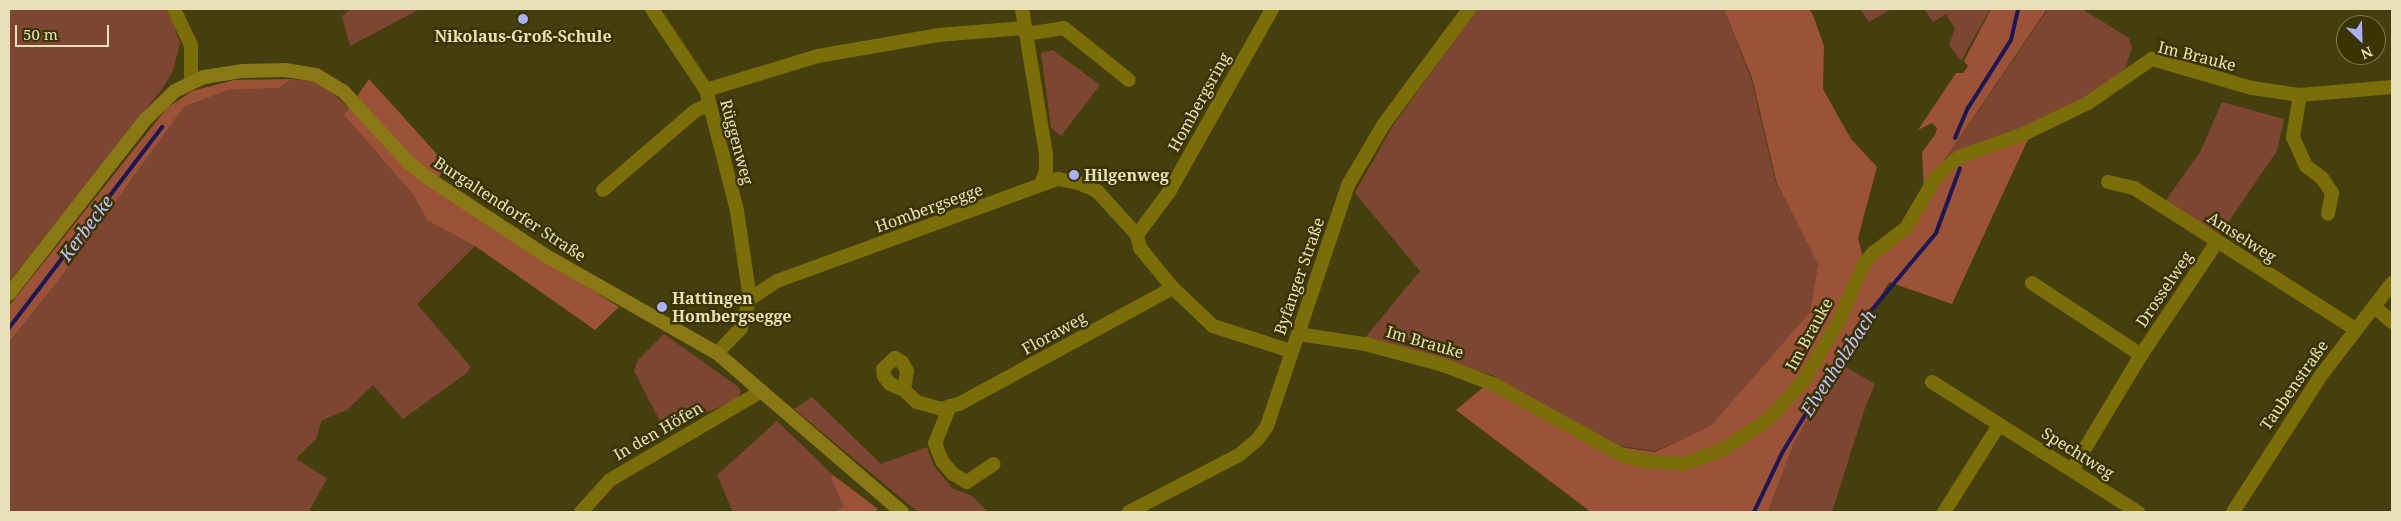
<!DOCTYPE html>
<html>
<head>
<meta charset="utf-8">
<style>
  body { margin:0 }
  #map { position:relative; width:2401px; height:521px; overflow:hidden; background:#453e0e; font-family:"Noto Serif",serif }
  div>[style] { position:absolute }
  .green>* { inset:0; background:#7c4633 }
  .forest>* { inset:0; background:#9b5238 }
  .stream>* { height:4px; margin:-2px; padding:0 2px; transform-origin:2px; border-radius:2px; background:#1d1753 }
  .minor>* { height:14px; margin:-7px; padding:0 7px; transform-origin:7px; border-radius:7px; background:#7b6d07 }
  .secondary>* { height:14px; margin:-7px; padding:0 7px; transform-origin:7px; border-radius:7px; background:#887914 }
  .dots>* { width:14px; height:14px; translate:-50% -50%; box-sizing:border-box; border:2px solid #3b3302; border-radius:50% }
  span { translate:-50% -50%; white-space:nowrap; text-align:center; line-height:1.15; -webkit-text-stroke:5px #3b3302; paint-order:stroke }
  .poi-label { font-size:16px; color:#e7e1b8; font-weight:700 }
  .left { translate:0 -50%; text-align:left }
  .street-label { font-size:16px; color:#e7e1b8 }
  .water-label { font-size:18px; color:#bdc2fc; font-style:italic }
  .frame { position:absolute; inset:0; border:10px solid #e7e1b8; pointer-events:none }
  .north { position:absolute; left:2336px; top:15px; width:50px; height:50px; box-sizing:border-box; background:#3b3302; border:1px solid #80794b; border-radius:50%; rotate:156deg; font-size:14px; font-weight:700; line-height:20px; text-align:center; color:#e7e1b8 }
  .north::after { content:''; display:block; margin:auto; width:18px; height:22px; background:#aab0fb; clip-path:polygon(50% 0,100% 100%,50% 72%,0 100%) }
  .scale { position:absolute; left:15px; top:25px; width:94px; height:22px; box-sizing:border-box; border:2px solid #e7e1b8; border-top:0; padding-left:6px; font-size:15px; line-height:18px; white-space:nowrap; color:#e7e1b8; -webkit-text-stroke:4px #3b3302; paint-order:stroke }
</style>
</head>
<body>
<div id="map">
  <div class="green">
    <i style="clip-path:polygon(9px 9px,168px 9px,180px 43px,173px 71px,162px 89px,9px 282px)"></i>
    <i style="clip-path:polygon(351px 9px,420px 9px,350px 46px,342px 16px)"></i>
    <i style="clip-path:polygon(1477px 9px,1724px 9px,1751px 78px,1776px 183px,1818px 264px,1810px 312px,1711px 427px,1655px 451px,1598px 443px,1492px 375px,1364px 339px,1420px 271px,1355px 193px,1392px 127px)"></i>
    <i style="clip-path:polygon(1860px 9px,1891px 9px,1869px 22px)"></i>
    <i style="clip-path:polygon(1924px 9px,1990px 9px,1961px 61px,1949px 45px,1955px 29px,1946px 14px,1933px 22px)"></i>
    <i style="clip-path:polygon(2048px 9px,2082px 9px,2129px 38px,2132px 48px,2125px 69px,2113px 82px,2023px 131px,1946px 158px)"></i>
    <i style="clip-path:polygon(1053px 50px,1100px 85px,1061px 136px,1051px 128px,1041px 53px)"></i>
    <i style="clip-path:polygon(290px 79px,312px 81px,328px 89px,349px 108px,344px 115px,412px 193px,428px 221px,475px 246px,417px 304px,470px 366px,468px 372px,403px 419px,373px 385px,347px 410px,322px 420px,316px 439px,296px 459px,327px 478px,309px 512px,9px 512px,9px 342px,58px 281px,184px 107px,228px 90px,279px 88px)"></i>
    <i style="clip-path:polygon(2222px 102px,2284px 119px,2277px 151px,2220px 234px,2164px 203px,2200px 152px)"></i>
    <i style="clip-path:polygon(664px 334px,737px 386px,741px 391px,738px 399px,665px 431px,634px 371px,638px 360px)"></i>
    <i style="clip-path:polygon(1841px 364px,1875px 384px,1865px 408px,1832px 512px,1768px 512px,1793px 445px)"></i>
    <i style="clip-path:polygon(812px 397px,881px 464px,927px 447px,934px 466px,952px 488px,972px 496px,988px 512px,918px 512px,794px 409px)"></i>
    <i style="clip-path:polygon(777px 421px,833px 475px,831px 479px,845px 507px,833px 512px,733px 512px,717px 475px)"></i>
  </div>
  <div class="forest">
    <i style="clip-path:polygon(1724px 9px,1809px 9px,1813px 15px,1824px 46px,1823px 89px,1851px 139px,1877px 167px,1858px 238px,1863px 257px,1836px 319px,1801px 379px,1768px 417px,1722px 449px,1687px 461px,1644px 459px,1599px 444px,1655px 452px,1711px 426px,1810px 312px,1818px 264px,1777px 184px,1752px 78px)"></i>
    <i style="clip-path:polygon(1991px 9px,2047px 9px,1924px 190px,1922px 152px,1935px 135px,1937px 128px,1932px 123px,1918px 130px,1956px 73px,1963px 73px,1968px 66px,1964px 61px)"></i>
    <i style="clip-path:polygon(291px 79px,279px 88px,228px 90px,184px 107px,58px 281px,9px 342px,9px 306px,167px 108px,192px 91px,234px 80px)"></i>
    <i style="clip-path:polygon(369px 79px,445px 163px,434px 190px,619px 307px,595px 330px,475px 246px,428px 221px,412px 193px,344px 115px)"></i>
    <i style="clip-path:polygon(2030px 135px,1952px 304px,1889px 282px,1793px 445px,1768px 512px,1591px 512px,1456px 410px,1486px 385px,1599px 450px,1688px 467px,1773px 420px,1859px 279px,1940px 178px,1960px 161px)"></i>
    <i style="clip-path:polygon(833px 475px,878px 509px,875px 512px,834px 512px,844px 506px,831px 479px)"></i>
  </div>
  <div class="stream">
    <i style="left:1955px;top:138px;width:33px;rotate:-67deg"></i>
    <i style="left:1968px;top:108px;width:80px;rotate:-57.7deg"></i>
    <i style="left:2011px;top:40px;width:32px;rotate:-77deg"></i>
    <i style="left:9px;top:328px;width:253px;rotate:-52.7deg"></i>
    <i style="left:1754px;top:512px;width:65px;rotate:-64.6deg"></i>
    <i style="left:1782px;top:453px;width:151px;rotate:-58.8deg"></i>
    <i style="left:1860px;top:324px;width:119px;rotate:-50.1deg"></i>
    <i style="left:1936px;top:233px;width:69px;rotate:-69.7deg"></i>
  </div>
  <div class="minor">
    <i style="left:174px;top:9px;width:40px;rotate:65deg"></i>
    <i style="left:191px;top:45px;width:37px;rotate:90deg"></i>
    <i style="left:652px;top:9px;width:97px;rotate:56.3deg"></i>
    <i style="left:706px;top:90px;width:125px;rotate:75.6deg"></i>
    <i style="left:737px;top:211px;width:89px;rotate:81.6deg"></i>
    <i style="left:1022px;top:9px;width:147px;rotate:80.6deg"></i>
    <i style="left:1046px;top:154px;width:17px;rotate:90deg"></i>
    <i style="left:1046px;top:171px;width:14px;rotate:111deg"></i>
    <i style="left:1026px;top:34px;width:38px;rotate:-9deg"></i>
    <i style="left:1064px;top:28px;width:83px;rotate:38.7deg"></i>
    <i style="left:706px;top:90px;width:117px;rotate:-16.9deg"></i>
    <i style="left:818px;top:56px;width:122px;rotate:-9.9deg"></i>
    <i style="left:938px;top:35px;width:87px;rotate:-4.6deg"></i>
    <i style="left:2300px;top:95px;width:43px;rotate:99.5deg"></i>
    <i style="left:2293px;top:137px;width:32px;rotate:66deg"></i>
    <i style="left:2306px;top:166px;width:20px;rotate:37deg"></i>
    <i style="left:2322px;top:178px;width:18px;rotate:56deg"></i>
    <i style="left:2332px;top:193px;width:21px;rotate:101deg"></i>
    <i style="left:2108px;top:182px;width:27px;rotate:13deg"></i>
    <i style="left:2134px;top:188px;width:262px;rotate:32.5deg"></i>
    <i style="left:603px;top:190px;width:121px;rotate:-40.7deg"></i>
    <i style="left:695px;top:111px;width:14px;rotate:-25deg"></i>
    <i style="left:1137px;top:235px;width:54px;rotate:-53.3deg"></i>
    <i style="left:1169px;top:192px;width:210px;rotate:-60.6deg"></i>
    <i style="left:2032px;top:283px;width:131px;rotate:33.4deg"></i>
    <i style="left:2374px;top:306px;width:24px;rotate:42deg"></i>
    <i style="left:1298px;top:334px;width:68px;rotate:8.5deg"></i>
    <i style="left:1365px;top:344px;width:81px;rotate:15.1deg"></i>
    <i style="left:1443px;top:365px;width:56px;rotate:21deg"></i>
    <i style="left:1495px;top:385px;width:145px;rotate:28.9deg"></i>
    <i style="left:1622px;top:455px;width:22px;rotate:16deg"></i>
    <i style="left:1643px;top:461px;width:41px;rotate:4.2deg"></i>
    <i style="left:1684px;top:464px;width:43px;rotate:-20.6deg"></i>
    <i style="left:1724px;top:449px;width:55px;rotate:-34deg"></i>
    <i style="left:1770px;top:418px;width:51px;rotate:-48.2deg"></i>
    <i style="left:1804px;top:380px;width:69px;rotate:-59.3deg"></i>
    <i style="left:1839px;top:321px;width:61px;rotate:-66.8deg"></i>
    <i style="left:1863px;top:265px;width:16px;rotate:-50deg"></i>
    <i style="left:1873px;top:253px;width:41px;rotate:-37.1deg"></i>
    <i style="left:1906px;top:228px;width:59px;rotate:-59.5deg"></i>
    <i style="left:1936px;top:177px;width:30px;rotate:-41deg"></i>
    <i style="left:1959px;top:157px;width:71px;rotate:-19.7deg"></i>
    <i style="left:2026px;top:133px;width:69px;rotate:-25.8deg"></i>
    <i style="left:2088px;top:103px;width:78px;rotate:-34.5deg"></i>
    <i style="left:2152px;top:59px;width:104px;rotate:16.2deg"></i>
    <i style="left:2252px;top:88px;width:49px;rotate:8.3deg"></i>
    <i style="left:2300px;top:95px;width:92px;rotate:-5deg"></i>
    <i style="left:717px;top:353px;width:35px;rotate:-46deg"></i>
    <i style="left:741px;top:328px;width:30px;rotate:-73deg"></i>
    <i style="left:750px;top:299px;width:32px;rotate:-34deg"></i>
    <i style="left:777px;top:281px;width:299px;rotate:-20deg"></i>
    <i style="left:1058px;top:179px;width:21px;rotate:11deg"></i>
    <i style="left:1079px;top:183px;width:20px;rotate:24deg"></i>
    <i style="left:1097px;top:191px;width:59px;rotate:47.7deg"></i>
    <i style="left:1137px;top:235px;width:13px;rotate:77deg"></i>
    <i style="left:1140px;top:248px;width:52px;rotate:50.5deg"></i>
    <i style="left:1173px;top:288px;width:55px;rotate:43.5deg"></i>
    <i style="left:1213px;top:326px;width:82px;rotate:17.8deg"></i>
    <i style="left:1932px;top:382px;width:244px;rotate:32.3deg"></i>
    <i style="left:904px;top:390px;width:15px;rotate:-157deg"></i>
    <i style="left:890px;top:384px;width:10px;rotate:-127deg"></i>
    <i style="left:884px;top:376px;width:7px;rotate:-98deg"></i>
    <i style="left:883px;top:369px;width:16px;rotate:-43deg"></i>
    <i style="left:895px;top:358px;width:8px;rotate:30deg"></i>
    <i style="left:902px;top:362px;width:10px;rotate:61deg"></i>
    <i style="left:907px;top:371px;width:19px;rotate:99deg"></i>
    <i style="left:904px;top:390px;width:18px;rotate:43deg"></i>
    <i style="left:917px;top:402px;width:25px;rotate:16deg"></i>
    <i style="left:941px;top:409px;width:19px;rotate:-16deg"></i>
    <i style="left:959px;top:404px;width:243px;rotate:-28.5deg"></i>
    <i style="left:950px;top:406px;width:40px;rotate:112deg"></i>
    <i style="left:935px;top:443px;width:19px;rotate:69deg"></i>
    <i style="left:942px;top:461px;width:17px;rotate:50deg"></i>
    <i style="left:953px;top:474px;width:16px;rotate:30deg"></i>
    <i style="left:967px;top:482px;width:32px;rotate:-34deg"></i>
    <i style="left:2072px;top:470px;width:134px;rotate:-59deg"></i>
    <i style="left:2141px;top:355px;width:136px;rotate:-56.1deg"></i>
    <i style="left:581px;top:512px;width:43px;rotate:-47.8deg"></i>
    <i style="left:610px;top:480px;width:176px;rotate:-30.4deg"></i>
    <i style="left:1129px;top:512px;width:124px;rotate:-27.4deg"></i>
    <i style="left:1239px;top:455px;width:23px;rotate:-40deg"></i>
    <i style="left:1257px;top:440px;width:17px;rotate:-54deg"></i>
    <i style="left:1267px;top:426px;width:254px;rotate:-71.4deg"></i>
    <i style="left:1348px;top:185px;width:71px;rotate:-59.5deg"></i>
    <i style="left:1384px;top:124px;width:143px;rotate:-53.5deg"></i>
    <i style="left:1944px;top:512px;width:103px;rotate:-57.7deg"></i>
    <i style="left:2233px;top:512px;width:164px;rotate:-57.2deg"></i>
    <i style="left:2322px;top:374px;width:115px;rotate:-52.4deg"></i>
  </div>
  <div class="secondary">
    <i style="left:9px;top:294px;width:221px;rotate:-52deg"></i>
    <i style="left:145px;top:120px;width:42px;rotate:-44deg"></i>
    <i style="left:175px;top:91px;width:32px;rotate:-26deg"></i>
    <i style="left:204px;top:77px;width:38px;rotate:-9deg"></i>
    <i style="left:242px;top:71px;width:43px;rotate:-1.3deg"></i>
    <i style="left:285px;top:70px;width:31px;rotate:9deg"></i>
    <i style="left:316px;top:75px;width:31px;rotate:31deg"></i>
    <i style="left:343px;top:91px;width:96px;rotate:47.5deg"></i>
    <i style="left:408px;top:162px;width:26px;rotate:39deg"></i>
    <i style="left:428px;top:178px;width:144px;rotate:33.4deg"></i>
    <i style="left:548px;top:257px;width:194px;rotate:29.6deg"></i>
    <i style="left:717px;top:353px;width:244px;rotate:40.7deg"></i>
  </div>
  <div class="dots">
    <i style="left:523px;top:19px;background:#aab0fb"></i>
    <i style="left:1074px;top:175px;background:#aab0fb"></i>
    <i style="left:662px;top:307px;background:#aab0fb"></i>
  </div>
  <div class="poi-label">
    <span style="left:523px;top:36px">Nikolaus-Groß-Schule</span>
    <span class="left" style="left:1084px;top:175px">Hilgenweg</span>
    <span class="left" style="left:672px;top:307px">Hattingen<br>Hombergsegge</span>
  </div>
  <div class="street-label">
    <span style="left:2197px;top:56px;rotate:14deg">Im Brauke</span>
    <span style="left:1199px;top:102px;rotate:-61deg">Hombergsring</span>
    <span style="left:737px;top:142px;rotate:75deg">Rüggenweg</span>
    <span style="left:929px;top:208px;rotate:-20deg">Hombergsegge</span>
    <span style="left:510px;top:209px;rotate:33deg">Burgaltendorfer Straße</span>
    <span style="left:2242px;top:237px;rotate:33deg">Amselweg</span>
    <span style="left:1299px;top:276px;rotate:-71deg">Byfanger Straße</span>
    <span style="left:2164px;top:289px;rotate:-56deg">Drosselweg</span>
    <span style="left:1054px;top:333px;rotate:-29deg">Floraweg</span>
    <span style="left:1809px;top:334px;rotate:-61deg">Im Brauke</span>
    <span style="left:1425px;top:342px;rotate:16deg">Im Brauke</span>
    <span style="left:2294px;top:385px;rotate:-55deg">Taubenstraße</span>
    <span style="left:658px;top:431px;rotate:-30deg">In den Höfen</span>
    <span style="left:2078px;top:453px;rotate:32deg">Spechtweg</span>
  </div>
  <div class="water-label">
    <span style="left:86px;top:228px;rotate:-53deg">Kerbecke</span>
    <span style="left:1838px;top:363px;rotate:-57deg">Elvenholzbach</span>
  </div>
  <div class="frame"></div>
  <div class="north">N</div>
  <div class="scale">50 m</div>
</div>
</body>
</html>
